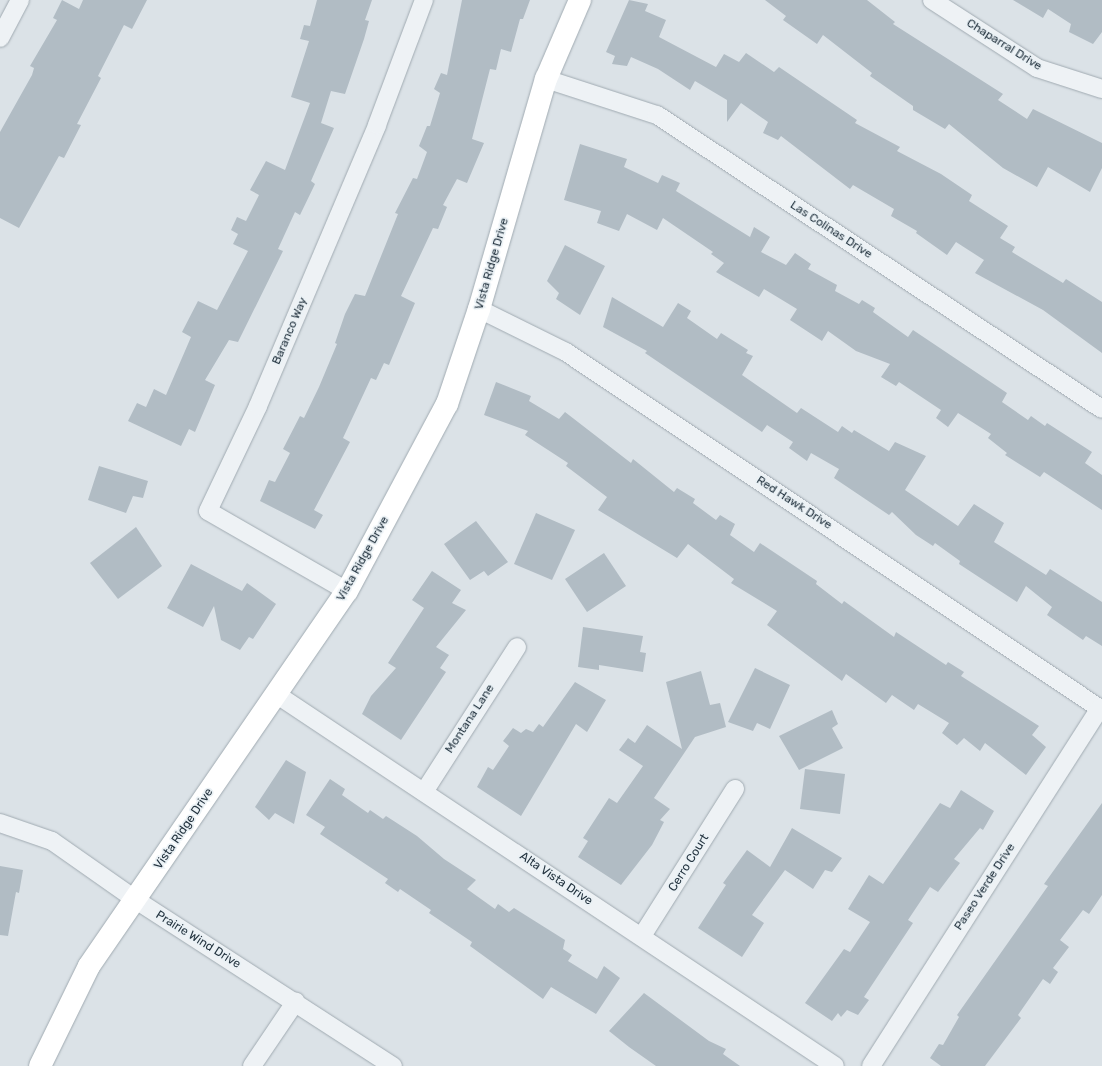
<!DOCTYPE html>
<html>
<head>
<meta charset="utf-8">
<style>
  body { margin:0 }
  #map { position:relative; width:1102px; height:1066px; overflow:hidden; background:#dbe2e7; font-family:Rubik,sans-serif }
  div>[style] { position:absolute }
  .building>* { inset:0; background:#b1bcc4 }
  .roads { filter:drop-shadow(0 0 1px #a0aab1) drop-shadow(0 0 1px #a0aab1) }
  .street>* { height:18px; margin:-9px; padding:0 9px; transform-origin:9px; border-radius:9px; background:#eef2f5 }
  .secondary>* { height:22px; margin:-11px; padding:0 11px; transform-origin:11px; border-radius:11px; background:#fff }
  span { translate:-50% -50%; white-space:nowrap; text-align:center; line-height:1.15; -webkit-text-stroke:3.5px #eaf1f5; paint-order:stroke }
  .street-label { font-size:12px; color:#23333f }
</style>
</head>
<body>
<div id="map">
  <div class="building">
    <i style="clip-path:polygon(62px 0,79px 9px,83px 0,147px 0,132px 29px,124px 25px,98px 76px,101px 78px,77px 124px,81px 125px,64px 158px,59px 156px,19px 228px,0 218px,0 132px,32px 75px,34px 68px,30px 66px,57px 20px,53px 18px)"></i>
    <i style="clip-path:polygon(317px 0,372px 0,365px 20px,369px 21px,364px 39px,345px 94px,331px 91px,321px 123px,334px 128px,311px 181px,315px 184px,300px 215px,295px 212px,278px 249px,283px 251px,238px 342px,229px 340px,205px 380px,215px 385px,195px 432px,189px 429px,181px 446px,128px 421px,137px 403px,146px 407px,154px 389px,166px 395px,191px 337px,182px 332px,198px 301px,217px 310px,248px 251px,233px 244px,238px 234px,231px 230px,237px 217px,246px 221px,259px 195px,250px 190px,266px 161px,285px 170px,310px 103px,291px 97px,309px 41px,300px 39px,304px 25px,310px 26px)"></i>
    <i style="clip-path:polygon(462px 0,530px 0,523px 19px,520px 19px,511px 52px,501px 49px,496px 70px,490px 69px,472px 139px,484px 143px,467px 183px,457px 179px,443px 205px,447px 207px,438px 229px,433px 228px,401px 296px,415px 303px,389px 365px,384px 363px,376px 380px,371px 378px,343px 438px,350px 442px,314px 510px,323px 515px,315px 529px,260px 501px,269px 480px,275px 482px,290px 453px,283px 449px,300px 416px,304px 418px,319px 387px,337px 344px,335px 343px,345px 314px,355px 294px,365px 296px,398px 214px,395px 213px,413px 178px,417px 179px,427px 152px,419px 146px,427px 126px,430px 126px,440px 93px,434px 89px,441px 73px,447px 75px)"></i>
    <i style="clip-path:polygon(629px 0,648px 4px,645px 11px,666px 20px,659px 37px,716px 67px,724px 54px,739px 62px,746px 53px,774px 72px,779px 67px,857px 120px,855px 123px,900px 147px,897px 151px,941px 174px,972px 195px,969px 201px,1008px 226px,1000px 238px,1015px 247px,1012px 252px,1063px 283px,1066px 279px,1102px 302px,1102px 353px,1043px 310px,975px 273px,984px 260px,956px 242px,947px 255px,916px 233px,917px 231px,891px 216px,894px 209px,853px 185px,850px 189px,781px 136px,778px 140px,763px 133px,768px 122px,741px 103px,727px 122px,727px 100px,695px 81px,690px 90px,658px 69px,631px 57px,627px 66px,612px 64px,615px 56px,606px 52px)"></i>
    <i style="clip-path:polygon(765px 0,867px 0,895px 22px,893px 24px,1003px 94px,998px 100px,1027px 119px,1033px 109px,1102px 143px,1102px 168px,1090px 192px,1048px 167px,1037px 187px,1003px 168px,949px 124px,945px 129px,913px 110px,913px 106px,870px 76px,872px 73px,823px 35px,817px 44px,783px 20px,786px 16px)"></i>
    <i style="clip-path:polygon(1013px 0,1102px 0,1102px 32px,1093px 44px,1069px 32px,1071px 24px,1048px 9px,1043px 18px)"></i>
    <i style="clip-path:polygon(580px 144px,627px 159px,624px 167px,658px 183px,662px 175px,680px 183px,676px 191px,750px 237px,754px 227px,770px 237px,761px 252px,786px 265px,795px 253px,811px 264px,808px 269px,837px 285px,835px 291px,859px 304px,862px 300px,875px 308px,873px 312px,908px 337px,913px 330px,1007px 393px,1002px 402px,1028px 420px,1031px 416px,1045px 426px,1047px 423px,1092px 452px,1085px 463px,1102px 475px,1102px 510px,1044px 472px,1040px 477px,1005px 455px,1007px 453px,988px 438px,991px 434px,958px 413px,948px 427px,936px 418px,941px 410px,899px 382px,896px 386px,881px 377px,890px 364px,856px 351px,828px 331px,822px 341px,790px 320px,797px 309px,764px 289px,759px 297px,716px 272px,724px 263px,711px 254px,713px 252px,663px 218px,657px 230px,627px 214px,619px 231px,597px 223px,601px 211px,564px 200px)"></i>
    <i style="clip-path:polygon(565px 245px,605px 266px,580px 315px,556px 299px,559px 293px,547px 281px)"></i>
    <i style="clip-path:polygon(612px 297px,663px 327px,678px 303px,691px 311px,687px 318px,717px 339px,721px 333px,748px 350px,746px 353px,753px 356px,742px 375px,797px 413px,801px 408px,838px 432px,842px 426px,852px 433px,854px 430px,889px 451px,895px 442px,926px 456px,905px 490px,958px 526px,974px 504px,1004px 523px,994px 542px,1046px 575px,1050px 569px,1102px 602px,1102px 646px,1086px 636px,1083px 640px,1047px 615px,1052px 607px,1026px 586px,1017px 602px,959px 564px,960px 561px,935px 543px,933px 546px,916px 535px,892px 512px,889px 515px,834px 478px,839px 469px,811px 453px,807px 461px,789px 448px,793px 442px,767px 425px,762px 432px,645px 353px,647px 351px,603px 327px)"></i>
    <i style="clip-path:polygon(496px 382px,531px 396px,529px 401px,559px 419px,565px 412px,631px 463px,633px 459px,674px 492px,677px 488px,695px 499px,693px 503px,716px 520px,720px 515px,735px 524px,730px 535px,754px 552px,760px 543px,817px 581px,816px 584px,842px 604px,844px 601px,894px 637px,896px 632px,946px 665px,948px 662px,964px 672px,961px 676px,1039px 726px,1032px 735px,1046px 747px,1026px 775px,985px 743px,980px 751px,964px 738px,957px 745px,942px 733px,949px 723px,918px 704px,914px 710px,892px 695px,886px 703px,846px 674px,842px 681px,767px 625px,777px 611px,731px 583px,734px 579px,688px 544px,677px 558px,598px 510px,607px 497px,566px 466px,568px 463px,525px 435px,528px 431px,484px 415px)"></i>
    <i style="clip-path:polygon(99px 466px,148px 481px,143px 498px,133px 496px,126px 513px,88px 500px)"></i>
    <i style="clip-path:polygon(536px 513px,575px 530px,552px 580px,514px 564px)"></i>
    <i style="clip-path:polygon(476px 521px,508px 562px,488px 576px,484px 571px,470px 580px,444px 544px)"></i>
    <i style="clip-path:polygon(136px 527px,162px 566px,118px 599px,90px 563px)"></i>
    <i style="clip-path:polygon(604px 553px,626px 586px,587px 612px,565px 579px)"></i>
    <i style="clip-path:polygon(191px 564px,242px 591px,247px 583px,276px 604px,253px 639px,249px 637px,240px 650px,221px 640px,214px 606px,203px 627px,167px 608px)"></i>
    <i style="clip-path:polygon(432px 571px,461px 590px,452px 603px,466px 610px,436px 647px,449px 655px,440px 668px,446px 672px,401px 740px,362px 714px,371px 696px,396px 668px,388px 663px,424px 608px,412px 600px)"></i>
    <i style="clip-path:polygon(583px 627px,643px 636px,640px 652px,646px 653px,643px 672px,599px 665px,599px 670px,578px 667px)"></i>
    <i style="clip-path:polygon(755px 668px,790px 685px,770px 729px,757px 723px,753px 731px,728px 722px)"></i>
    <i style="clip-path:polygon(701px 671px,710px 705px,720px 703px,726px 727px,695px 737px,654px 798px,670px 809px,660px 820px,664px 822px,652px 845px,621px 885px,578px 857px,588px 841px,583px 838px,609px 798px,617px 803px,643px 766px,619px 750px,628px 738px,635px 743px,647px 725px,682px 749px,666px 682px)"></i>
    <i style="clip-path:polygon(575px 682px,606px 700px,587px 732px,576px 724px,521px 816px,477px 787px,488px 767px,493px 770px,509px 746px,503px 741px,513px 728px,521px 733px,526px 729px,533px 732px,539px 724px,543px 727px)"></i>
    <i style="clip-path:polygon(832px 710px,838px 724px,832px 728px,843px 748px,799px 770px,779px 736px)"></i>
    <i style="clip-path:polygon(286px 760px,306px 772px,294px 824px,275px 813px,269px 820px,255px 807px)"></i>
    <i style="clip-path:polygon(805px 769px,845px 774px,840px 814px,800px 809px)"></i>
    <i style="clip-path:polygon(330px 779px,345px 789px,342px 795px,368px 813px,370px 810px,383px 819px,386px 816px,417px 836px,444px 859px,476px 880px,467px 889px,495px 909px,498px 904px,509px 912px,514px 908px,565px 940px,563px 949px,572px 955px,568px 961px,597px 979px,604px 966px,620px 978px,596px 1014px,551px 987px,543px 999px,470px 946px,472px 942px,429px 913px,431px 910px,400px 889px,398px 892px,385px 883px,388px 879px,320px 834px,325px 827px,306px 815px)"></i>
    <i style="clip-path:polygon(961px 790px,994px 811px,983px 830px,980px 828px,954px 859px,960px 863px,938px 892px,930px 887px,908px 920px,913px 923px,864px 997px,869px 1000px,858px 1015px,847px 1010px,841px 1017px,838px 1013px,832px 1021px,805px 1003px,844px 949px,850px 952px,870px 922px,848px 909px,869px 875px,883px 884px,940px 803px,950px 808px)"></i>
    <i style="clip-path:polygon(1102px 803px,1102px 895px,1089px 914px,1083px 910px,1060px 940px,1069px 947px,1053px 968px,1058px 972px,1050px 984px,1043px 979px,1018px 1015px,1021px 1018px,985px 1066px,941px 1066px,930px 1058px,939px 1044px,943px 1045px,959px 1017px,957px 1015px,1048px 886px,1044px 884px)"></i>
    <i style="clip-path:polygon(792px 828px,842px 858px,832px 872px,825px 870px,813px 889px,785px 870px,752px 915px,764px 923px,742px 957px,698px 928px,726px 885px,723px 883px,747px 850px,770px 867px)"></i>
    <i style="clip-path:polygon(0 866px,23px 870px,19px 893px,16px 892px,8px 936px,0 935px)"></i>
    <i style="clip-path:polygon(644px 993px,709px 1041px,726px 1049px,723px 1054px,740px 1066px,656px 1066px,629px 1047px,609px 1031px)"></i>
  </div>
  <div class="roads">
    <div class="street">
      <i style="left:932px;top:0;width:125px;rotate:32.9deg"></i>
      <i style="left:1037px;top:68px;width:68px;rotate:17.9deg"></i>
      <i style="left:0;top:38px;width:43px;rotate:-62.2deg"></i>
      <i style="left:546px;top:79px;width:117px;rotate:18deg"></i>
      <i style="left:657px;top:115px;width:533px;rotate:33.45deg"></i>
      <i style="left:479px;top:309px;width:97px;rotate:26.3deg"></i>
      <i style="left:566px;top:352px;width:645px;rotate:33.74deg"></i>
      <i style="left:347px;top:591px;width:160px;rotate:-150.1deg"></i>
      <i style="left:208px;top:511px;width:116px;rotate:-64.5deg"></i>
      <i style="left:258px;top:406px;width:305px;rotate:-67deg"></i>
      <i style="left:377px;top:125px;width:134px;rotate:-69.4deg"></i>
      <i style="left:276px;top:694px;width:671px;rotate:33.64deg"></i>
      <i style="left:424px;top:792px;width:172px;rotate:-57.3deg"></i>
      <i style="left:0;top:823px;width:55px;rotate:19.1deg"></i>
      <i style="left:52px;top:841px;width:103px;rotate:35.1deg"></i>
      <i style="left:136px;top:900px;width:306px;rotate:32.9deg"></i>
      <i style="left:642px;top:936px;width:174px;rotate:-57.7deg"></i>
      <i style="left:252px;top:1066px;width:78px;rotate:-55.9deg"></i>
      <i style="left:871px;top:1066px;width:425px;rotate:-57.4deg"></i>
    </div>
    <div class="secondary">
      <i style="left:40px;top:1066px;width:111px;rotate:-63.9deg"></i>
      <i style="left:89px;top:966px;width:455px;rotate:-55.5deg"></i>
      <i style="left:347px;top:591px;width:212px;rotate:-61.9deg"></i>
      <i style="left:447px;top:404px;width:100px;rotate:-71.4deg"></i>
      <i style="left:479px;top:309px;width:240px;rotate:-73.8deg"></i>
      <i style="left:546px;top:79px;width:86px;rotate:-66.7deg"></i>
    </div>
  </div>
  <div class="street-label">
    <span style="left:1004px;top:45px;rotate:32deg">Chaparral Drive</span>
    <span style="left:831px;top:230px;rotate:33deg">Las Colinas Drive</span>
    <span style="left:492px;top:264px;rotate:-74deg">Vista Ridge Drive</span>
    <span style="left:290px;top:331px;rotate:-67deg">Baranco Way</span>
    <span style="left:794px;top:503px;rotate:33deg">Red Hawk Drive</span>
    <span style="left:363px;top:559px;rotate:-61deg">Vista Ridge Drive</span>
    <span style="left:470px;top:719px;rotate:-57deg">Montana Lane</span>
    <span style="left:184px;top:829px;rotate:-56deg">Vista Ridge Drive</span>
    <span style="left:689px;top:863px;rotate:-58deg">Cerro Court</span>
    <span style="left:556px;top:879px;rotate:34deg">Alta Vista Drive</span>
    <span style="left:985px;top:887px;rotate:-57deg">Paseo Verde Drive</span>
    <span style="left:198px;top:940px;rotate:32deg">Prairie Wind Drive</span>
  </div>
</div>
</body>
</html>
